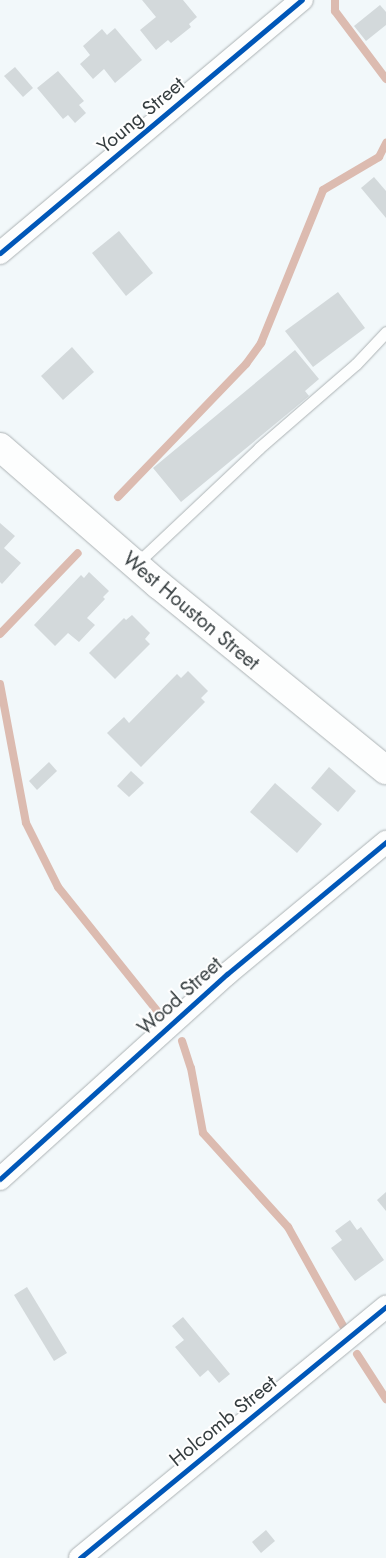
<!DOCTYPE html>
<html>
<head>
<meta charset="utf-8">
<style>
  body { margin:0 }
  #map { position:relative; width:386px; height:1558px; overflow:hidden; background:#f2f8fa; font-family:Jost,sans-serif }
  div>[style] { position:absolute }
  .stream>* { height:8px; margin:-4px; padding:0 4px; transform-origin:4px; border-radius:4px; background:#dcbbb0 }
  .building>* { inset:0; background:#d3d9db }
  .roads { filter:drop-shadow(0 0 1px #acb2b4) drop-shadow(0 0 1px #acb2b4) }
  .service>* { height:11px; margin:-5.5px; padding:0 5.5px; transform-origin:5.5px; border-radius:5.5px; background:#fdfefe }
  .minor>* { height:22px; margin:-11px; padding:0 11px; transform-origin:11px; border-radius:11px; background:#fdfefe }
  .secondary>* { height:28px; margin:-14px; padding:0 14px; transform-origin:14px; border-radius:14px; background:#fdfefe }
  .cycleway>* { height:5px; margin:-2.5px; padding:0 2.5px; transform-origin:2.5px; border-radius:2.5px; background:#0057b8 }
  span { translate:-50% -50%; white-space:nowrap; text-align:center; line-height:1.15; -webkit-text-stroke:4px #fff; paint-order:stroke }
  .street-label { font-size:20px; color:#353d3f }
</style>
</head>
<body>
<div id="map">
  <div class="stream">
    <i style="left:335px;top:0;width:11px;rotate:90deg"></i>
    <i style="left:335px;top:11px;width:85px;rotate:53.1deg"></i>
    <i style="left:118px;top:497px;width:185px;rotate:-46.1deg"></i>
    <i style="left:246px;top:364px;width:26px;rotate:-54deg"></i>
    <i style="left:261px;top:343px;width:165px;rotate:-67.9deg"></i>
    <i style="left:323px;top:190px;width:65px;rotate:-30.5deg"></i>
    <i style="left:379px;top:157px;width:16px;rotate:-63deg"></i>
    <i style="left:0;top:634px;width:112px;rotate:-46.1deg"></i>
    <i style="left:0;top:684px;width:141px;rotate:79.4deg"></i>
    <i style="left:26px;top:823px;width:72px;rotate:63.4deg"></i>
    <i style="left:58px;top:887px;width:161px;rotate:51.3deg"></i>
    <i style="left:182px;top:1041px;width:28px;rotate:72deg"></i>
    <i style="left:191px;top:1068px;width:66px;rotate:79.5deg"></i>
    <i style="left:203px;top:1133px;width:127px;rotate:47.9deg"></i>
    <i style="left:288px;top:1227px;width:113px;rotate:60.9deg"></i>
    <i style="left:357px;top:1354px;width:54px;rotate:57.2deg"></i>
  </div>
  <div class="building">
    <i style="clip-path:polygon(142px 0,183px 0,197px 17px,189px 24px,191px 27px,171px 43px,168px 40px,156px 50px,140px 30px,156px 17px)"></i>
    <i style="clip-path:polygon(380px 5px,386px 12px,386px 25px,366px 41px,354px 26px)"></i>
    <i style="clip-path:polygon(115px 28px,142px 60px,115px 83px,104px 69px,93px 79px,80px 64px,90px 55px,83px 46px,102px 29px,107px 35px)"></i>
    <i style="clip-path:polygon(15px 67px,33px 88px,23px 97px,4px 76px)"></i>
    <i style="clip-path:polygon(58px 71px,84px 101px,79px 105px,86px 113px,75px 123px,68px 115px,63px 119px,37px 88px)"></i>
    <i style="clip-path:polygon(374px 177px,386px 191px,386px 218px,361px 188px)"></i>
    <i style="clip-path:polygon(119px 231px,153px 273px,126px 296px,92px 253px)"></i>
    <i style="clip-path:polygon(338px 292px,365px 328px,313px 367px,285px 331px)"></i>
    <i style="clip-path:polygon(72px 347px,94px 372px,63px 400px,41px 376px)"></i>
    <i style="clip-path:polygon(295px 350px,319px 379px,305px 391px,309px 396px,181px 502px,153px 468px)"></i>
    <i style="clip-path:polygon(0 523px,15px 536px,4px 548px,21px 563px,2px 584px,0 582px)"></i>
    <i style="clip-path:polygon(89px 572px,109px 591px,103px 597px,105px 599px,87px 618px,95px 625px,79px 642px,68px 633px,55px 646px,34px 625px,81px 575px,84px 578px)"></i>
    <i style="clip-path:polygon(132px 615px,150px 633px,145px 639px,150px 644px,115px 679px,89px 653px,124px 618px,126px 620px)"></i>
    <i style="clip-path:polygon(188px 671px,208px 691px,201px 698px,205px 702px,141px 767px,107px 733px,124px 717px,129px 723px,177px 674px,181px 678px)"></i>
    <i style="clip-path:polygon(49px 762px,57px 771px,37px 790px,29px 781px)"></i>
    <i style="clip-path:polygon(329px 767px,356px 791px,338px 812px,311px 788px)"></i>
    <i style="clip-path:polygon(131px 771px,144px 783px,129px 797px,117px 786px)"></i>
    <i style="clip-path:polygon(275px 783px,322px 824px,297px 853px,250px 812px)"></i>
    <i style="clip-path:polygon(386px 1192px,386px 1211px,377px 1200px)"></i>
    <i style="clip-path:polygon(350px 1220px,357px 1230px,361px 1227px,384px 1260px,355px 1281px,331px 1248px,342px 1240px,335px 1231px)"></i>
    <i style="clip-path:polygon(27px 1287px,67px 1353px,54px 1361px,14px 1295px)"></i>
    <i style="clip-path:polygon(183px 1317px,230px 1374px,219px 1383px,208px 1370px,200px 1377px,175px 1347px,184px 1340px,172px 1326px)"></i>
    <i style="clip-path:polygon(266px 1530px,275px 1541px,261px 1553px,252px 1542px)"></i>
  </div>
  <div class="roads">
    <div class="service">
      <i style="left:135px;top:565px;width:170px;rotate:-43.3deg"></i>
      <i style="left:259px;top:448px;width:128px;rotate:-40.9deg"></i>
      <i style="left:356px;top:364px;width:44px;rotate:-46.8deg"></i>
    </div>
    <div class="minor">
      <i style="left:0;top:253px;width:394px;rotate:-40deg"></i>
      <i style="left:0;top:1179px;width:306px;rotate:-42.1deg"></i>
      <i style="left:227px;top:974px;width:207px;rotate:-39.7deg"></i>
      <i style="left:80px;top:1558px;width:396px;rotate:-39.4deg"></i>
    </div>
    <div class="secondary">
      <i style="left:0;top:447px;width:211px;rotate:41deg"></i>
      <i style="left:159px;top:585px;width:293px;rotate:39.2deg"></i>
    </div>
  </div>
  <div class="cycleway">
    <i style="left:0;top:253px;width:394px;rotate:-40deg"></i>
    <i style="left:0;top:1179px;width:306px;rotate:-42.1deg"></i>
    <i style="left:227px;top:974px;width:207px;rotate:-39.7deg"></i>
    <i style="left:80px;top:1558px;width:396px;rotate:-39.4deg"></i>
  </div>
  <div class="street-label">
    <span style="left:141px;top:115px;rotate:-40deg">Young Street</span>
    <span style="left:191px;top:611px;rotate:40deg">West Houston Street</span>
    <span style="left:180px;top:996px;rotate:-42deg">Wood Street</span>
    <span style="left:223px;top:1421px;rotate:-39deg">Holcomb Street</span>
  </div>
</div>
</body>
</html>
